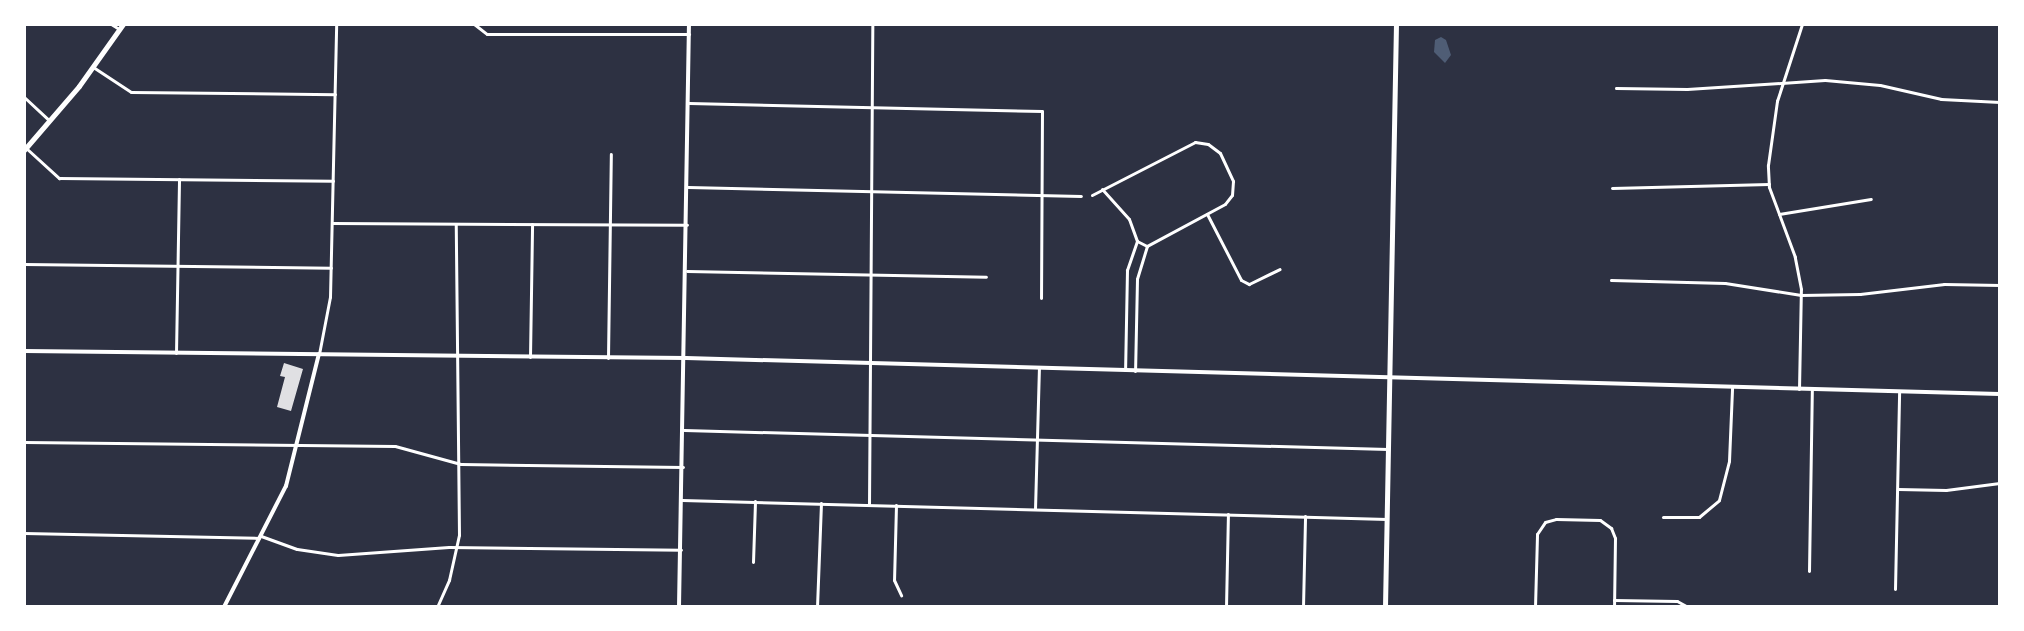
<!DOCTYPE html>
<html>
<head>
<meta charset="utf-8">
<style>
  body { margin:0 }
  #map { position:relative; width:2024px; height:631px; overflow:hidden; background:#2d3142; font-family:Mulish,sans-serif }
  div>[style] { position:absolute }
  .water>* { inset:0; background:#4f5d75 }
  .building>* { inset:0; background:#e0e0e3 }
  .minor>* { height:3px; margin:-1.5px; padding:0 1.5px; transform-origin:1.5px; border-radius:1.5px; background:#fff }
  .tertiary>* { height:4px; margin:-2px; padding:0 2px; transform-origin:2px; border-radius:2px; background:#fff }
  .secondary>* { height:4.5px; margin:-2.25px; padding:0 2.25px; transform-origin:2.25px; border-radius:2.25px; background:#fff }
  .primary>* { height:5px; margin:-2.5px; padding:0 2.5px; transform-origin:2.5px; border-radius:2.5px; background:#fff }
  span { translate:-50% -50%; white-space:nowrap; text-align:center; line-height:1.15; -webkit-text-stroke:5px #fff; paint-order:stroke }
  .frame { position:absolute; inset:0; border:26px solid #fff; pointer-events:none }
</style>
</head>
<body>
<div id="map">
  <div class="water">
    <i style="clip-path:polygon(1441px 37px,1446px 40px,1451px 55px,1445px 63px,1434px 52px,1435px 40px)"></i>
  </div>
  <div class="building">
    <i style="clip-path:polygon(284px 363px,303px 369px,291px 411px,277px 407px,285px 377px,280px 376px)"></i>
  </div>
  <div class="minor">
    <i style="left:111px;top:24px;width:9px;rotate:32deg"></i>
    <i style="left:474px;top:24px;width:16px;rotate:38deg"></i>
    <i style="left:487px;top:34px;width:202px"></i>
    <i style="left:971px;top:24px;width:16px"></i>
    <i style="left:93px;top:67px;width:45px;rotate:33.3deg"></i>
    <i style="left:131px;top:92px;width:204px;rotate:0.6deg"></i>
    <i style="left:1616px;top:88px;width:71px;rotate:0.8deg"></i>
    <i style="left:1687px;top:89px;width:138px;rotate:-3.7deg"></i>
    <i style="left:1825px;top:80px;width:55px;rotate:5.2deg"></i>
    <i style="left:1880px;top:85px;width:63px;rotate:12.9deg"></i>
    <i style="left:1941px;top:99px;width:59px;rotate:2.9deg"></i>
    <i style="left:24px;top:97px;width:34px;rotate:43deg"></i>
    <i style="left:689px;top:103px;width:353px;rotate:1.3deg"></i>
    <i style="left:1042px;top:111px;width:187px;rotate:90.3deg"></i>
    <i style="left:26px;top:148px;width:45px;rotate:42.3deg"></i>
    <i style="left:59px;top:178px;width:274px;rotate:0.6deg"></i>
    <i style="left:688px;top:187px;width:393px;rotate:1.3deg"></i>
    <i style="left:1612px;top:188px;width:157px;rotate:-1.5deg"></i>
    <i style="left:1102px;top:189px;width:40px;rotate:48deg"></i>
    <i style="left:1129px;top:219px;width:23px;rotate:70deg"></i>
    <i style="left:1137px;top:241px;width:31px;rotate:109deg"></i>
    <i style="left:1127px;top:270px;width:100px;rotate:91.1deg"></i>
    <i style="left:1092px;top:195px;width:116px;rotate:-27.2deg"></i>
    <i style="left:1195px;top:142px;width:13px;rotate:9deg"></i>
    <i style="left:1208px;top:144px;width:15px;rotate:37deg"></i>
    <i style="left:1220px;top:153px;width:31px;rotate:65deg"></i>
    <i style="left:1233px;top:181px;width:14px;rotate:94deg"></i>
    <i style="left:1232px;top:195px;width:11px;rotate:128deg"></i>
    <i style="left:1225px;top:204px;width:89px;rotate:151.7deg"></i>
    <i style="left:1147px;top:246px;width:34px;rotate:107deg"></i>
    <i style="left:1137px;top:279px;width:92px;rotate:91.2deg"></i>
    <i style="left:1207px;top:214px;width:74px;rotate:62.7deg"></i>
    <i style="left:1241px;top:280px;width:9px;rotate:27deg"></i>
    <i style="left:1249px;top:284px;width:34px;rotate:-26deg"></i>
    <i style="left:1779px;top:214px;width:93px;rotate:-9.3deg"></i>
    <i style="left:332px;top:223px;width:355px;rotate:0.3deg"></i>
    <i style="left:1137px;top:241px;width:11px;rotate:27deg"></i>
    <i style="left:24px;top:264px;width:307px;rotate:0.7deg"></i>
    <i style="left:687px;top:271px;width:299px;rotate:1.1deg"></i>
    <i style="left:1611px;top:280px;width:114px;rotate:1.5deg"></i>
    <i style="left:1725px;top:283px;width:77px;rotate:9deg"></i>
    <i style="left:1801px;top:295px;width:59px;rotate:-1deg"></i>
    <i style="left:1860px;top:294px;width:85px;rotate:-6.8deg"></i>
    <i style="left:1944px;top:284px;width:56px;rotate:1deg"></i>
    <i style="left:176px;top:353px;width:174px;rotate:-89deg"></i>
    <i style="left:319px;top:354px;width:58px;rotate:-79.1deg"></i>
    <i style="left:330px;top:297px;width:273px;rotate:-88.7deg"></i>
    <i style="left:530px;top:357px;width:133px;rotate:-89.1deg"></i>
    <i style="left:608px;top:358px;width:204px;rotate:-89.2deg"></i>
    <i style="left:1799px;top:389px;width:100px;rotate:-88.9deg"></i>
    <i style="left:1801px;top:289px;width:33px;rotate:-101deg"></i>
    <i style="left:1795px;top:257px;width:75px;rotate:-110.4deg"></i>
    <i style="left:1769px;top:187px;width:22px;rotate:-93deg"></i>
    <i style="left:1768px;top:165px;width:65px;rotate:-82deg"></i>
    <i style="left:1777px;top:101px;width:81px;rotate:-72deg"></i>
    <i style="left:684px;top:430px;width:704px;rotate:1.55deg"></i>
    <i style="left:24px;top:442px;width:371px;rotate:0.6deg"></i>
    <i style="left:395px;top:446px;width:68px;rotate:15.3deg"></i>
    <i style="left:461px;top:464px;width:222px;rotate:0.8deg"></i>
    <i style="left:1898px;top:489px;width:48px;rotate:1.2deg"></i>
    <i style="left:1946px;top:490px;width:54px;rotate:-7.4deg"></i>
    <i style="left:682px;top:500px;width:705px;rotate:1.54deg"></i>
    <i style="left:869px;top:504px;width:480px;rotate:-89.6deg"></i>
    <i style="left:896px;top:505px;width:75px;rotate:91.5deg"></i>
    <i style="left:894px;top:580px;width:17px;rotate:65deg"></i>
    <i style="left:1035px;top:509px;width:141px;rotate:-88.4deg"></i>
    <i style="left:1663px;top:517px;width:36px"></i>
    <i style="left:1699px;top:517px;width:26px;rotate:-40deg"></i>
    <i style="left:1719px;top:500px;width:40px;rotate:-75.6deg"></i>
    <i style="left:1729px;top:461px;width:73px;rotate:-87.6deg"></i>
    <i style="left:24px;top:533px;width:235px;rotate:1.2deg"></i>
    <i style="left:261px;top:536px;width:38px;rotate:20deg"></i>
    <i style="left:297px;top:549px;width:41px;rotate:8.3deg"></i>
    <i style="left:338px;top:555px;width:111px;rotate:-4.1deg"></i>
    <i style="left:449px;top:547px;width:232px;rotate:0.7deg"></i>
    <i style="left:753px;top:562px;width:61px;rotate:-88.1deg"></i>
    <i style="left:1809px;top:571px;width:181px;rotate:-89.1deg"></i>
    <i style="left:1895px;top:589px;width:198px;rotate:-88.8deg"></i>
    <i style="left:1614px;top:600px;width:63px;rotate:0.9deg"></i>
    <i style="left:1677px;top:601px;width:13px;rotate:29deg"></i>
    <i style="left:437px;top:607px;width:30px;rotate:-66deg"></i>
    <i style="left:449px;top:580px;width:46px;rotate:-77.5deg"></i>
    <i style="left:459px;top:535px;width:311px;rotate:-90.6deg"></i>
    <i style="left:817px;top:607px;width:104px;rotate:-87.8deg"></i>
    <i style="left:1226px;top:607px;width:93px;rotate:-88.8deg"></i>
    <i style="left:1303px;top:607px;width:91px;rotate:-88.7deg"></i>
    <i style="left:1535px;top:607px;width:73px;rotate:-88.4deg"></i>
    <i style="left:1537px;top:534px;width:14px;rotate:-56deg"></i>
    <i style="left:1545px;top:522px;width:11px;rotate:-15deg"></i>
    <i style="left:1556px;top:519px;width:44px;rotate:1.3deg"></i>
    <i style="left:1600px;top:520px;width:14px;rotate:36deg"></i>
    <i style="left:1611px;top:528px;width:11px;rotate:68deg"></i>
    <i style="left:1615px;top:538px;width:69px;rotate:90.8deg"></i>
  </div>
  <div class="tertiary">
    <i style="left:24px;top:351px;width:662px;rotate:0.61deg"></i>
    <i style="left:686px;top:358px;width:1314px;rotate:1.57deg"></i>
    <i style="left:224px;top:607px;width:136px;rotate:-62.9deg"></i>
    <i style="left:286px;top:486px;width:136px;rotate:-76deg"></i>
    <i style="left:679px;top:607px;width:583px;rotate:-89.02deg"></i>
  </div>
  <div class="secondary">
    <i style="left:1385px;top:607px;width:583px;rotate:-88.92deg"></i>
  </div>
  <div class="primary">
    <i style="left:24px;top:150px;width:84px;rotate:-49.3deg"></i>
    <i style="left:79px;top:86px;width:76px;rotate:-54.6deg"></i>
  </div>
  <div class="frame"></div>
</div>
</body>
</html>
